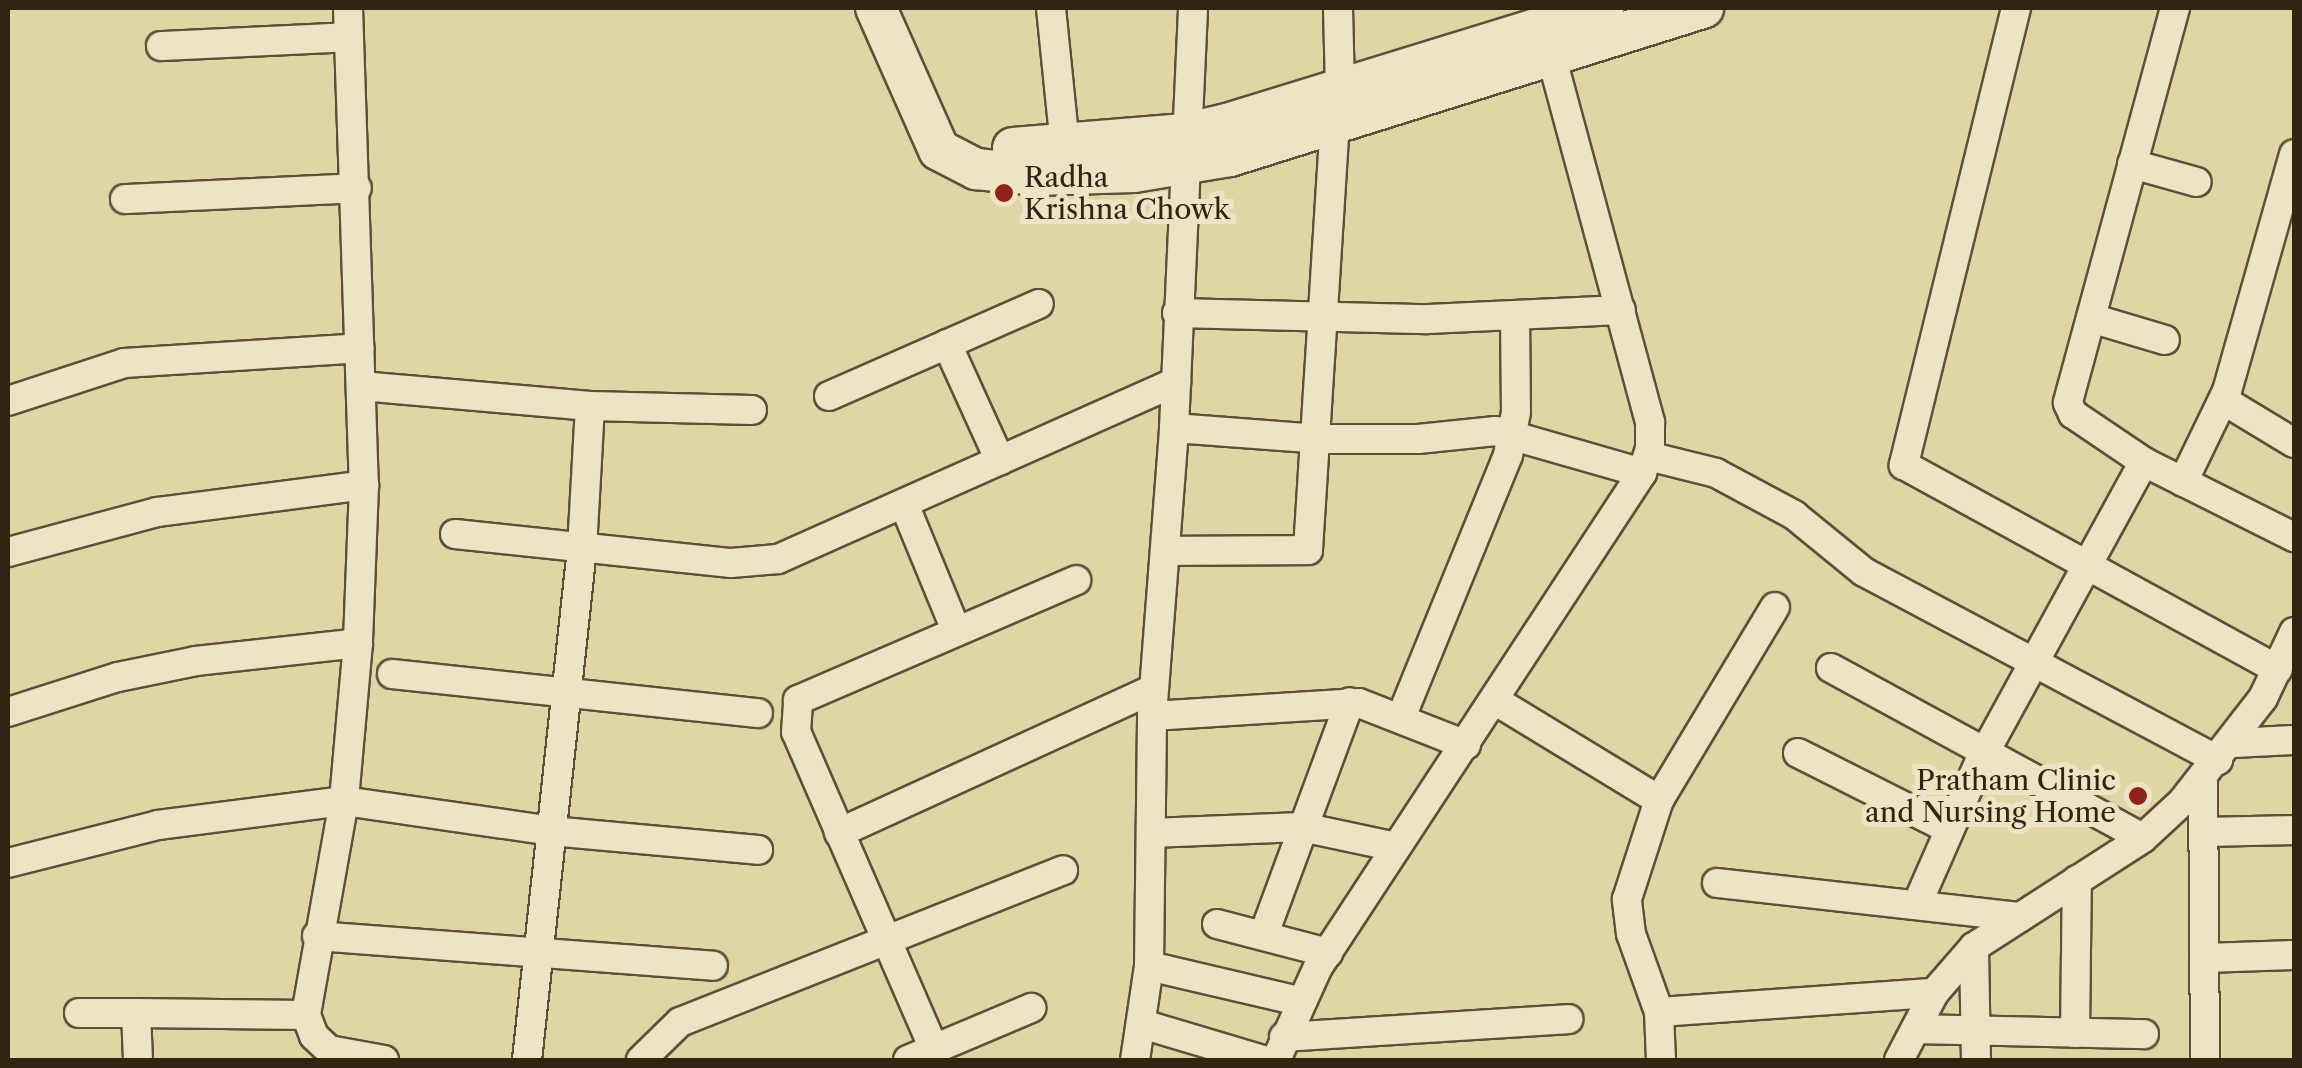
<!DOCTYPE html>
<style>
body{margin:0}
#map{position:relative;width:2302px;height:1068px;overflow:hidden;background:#e1d5a6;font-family:"Libre Caslon Text",serif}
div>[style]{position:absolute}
.roads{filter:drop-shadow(2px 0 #5e5038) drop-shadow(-2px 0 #5e5038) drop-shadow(0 2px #5e5038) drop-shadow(0 -2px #5e5038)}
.street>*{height:28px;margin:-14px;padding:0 14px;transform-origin:14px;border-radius:14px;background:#ece4c5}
.secondary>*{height:40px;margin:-20px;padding:0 20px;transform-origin:20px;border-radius:20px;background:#ece4c5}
.dots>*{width:28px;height:28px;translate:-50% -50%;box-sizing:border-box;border:5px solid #ece4c5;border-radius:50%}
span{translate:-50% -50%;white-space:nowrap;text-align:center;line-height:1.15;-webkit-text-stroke:10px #ece4c5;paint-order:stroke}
.poi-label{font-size:28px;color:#322413}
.left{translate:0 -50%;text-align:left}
.right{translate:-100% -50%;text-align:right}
.frame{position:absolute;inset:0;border:10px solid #322413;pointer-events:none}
</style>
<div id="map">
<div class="roads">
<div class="street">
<i style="left:348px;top:8px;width:477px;rotate:88.1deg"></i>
<i style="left:364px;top:485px;width:158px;rotate:92.2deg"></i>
<i style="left:358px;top:643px;width:159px;rotate:95.1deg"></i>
<i style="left:344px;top:801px;width:217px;rotate:100.1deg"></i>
<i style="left:306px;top:1015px;width:22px;rotate:69deg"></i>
<i style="left:314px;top:1036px;width:21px;rotate:43deg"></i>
<i style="left:329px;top:1050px;width:56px;rotate:10.3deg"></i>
<i style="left:1051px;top:8px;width:140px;rotate:84.2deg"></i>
<i style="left:1338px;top:8px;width:80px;rotate:88.6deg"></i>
<i style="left:2016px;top:8px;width:471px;rotate:103.8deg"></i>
<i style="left:1904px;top:465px;width:426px;rotate:28.7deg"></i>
<i style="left:2175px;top:8px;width:409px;rotate:105.2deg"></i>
<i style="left:2068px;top:403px;width:12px;rotate:66deg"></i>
<i style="left:2073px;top:414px;width:86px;rotate:34.1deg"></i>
<i style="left:2144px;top:462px;width:168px;rotate:26.6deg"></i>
<i style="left:161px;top:46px;width:188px;rotate:-2.7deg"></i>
<i style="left:2132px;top:164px;width:67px;rotate:15.5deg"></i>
<i style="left:125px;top:199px;width:232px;rotate:-2.7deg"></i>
<i style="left:1177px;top:313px;width:251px;rotate:1.4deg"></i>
<i style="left:1428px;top:319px;width:193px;rotate:-2.7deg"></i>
<i style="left:2091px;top:318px;width:77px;rotate:16.6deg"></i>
<i style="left:947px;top:344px;width:128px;rotate:65.6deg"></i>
<i style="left:361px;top:386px;width:230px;rotate:5deg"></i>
<i style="left:590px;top:406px;width:162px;rotate:1.4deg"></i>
<i style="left:829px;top:396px;width:229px;rotate:-23.7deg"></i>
<i style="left:2223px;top:400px;width:83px;rotate:31.2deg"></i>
<i style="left:8px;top:401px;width:122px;rotate:-18.1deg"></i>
<i style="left:124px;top:363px;width:236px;rotate:-3.6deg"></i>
<i style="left:1174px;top:428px;width:145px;rotate:4.3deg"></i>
<i style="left:1319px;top:439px;width:99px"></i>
<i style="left:1418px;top:439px;width:78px;rotate:-5.9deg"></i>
<i style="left:1496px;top:431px;width:152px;rotate:16deg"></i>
<i style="left:1648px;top:456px;width:70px;rotate:14deg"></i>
<i style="left:1716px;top:473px;width:89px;rotate:28.3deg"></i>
<i style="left:1794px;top:515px;width:90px;rotate:39.2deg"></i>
<i style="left:1864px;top:572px;width:401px;rotate:28deg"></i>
<i style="left:2183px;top:482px;width:101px;rotate:-64.2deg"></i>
<i style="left:2227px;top:391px;width:246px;rotate:-74.2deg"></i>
<i style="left:904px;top:504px;width:136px;rotate:67.6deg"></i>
<i style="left:455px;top:534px;width:278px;rotate:6deg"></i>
<i style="left:731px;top:563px;width:47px;rotate:-4.9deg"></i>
<i style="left:778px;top:559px;width:436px;rotate:-24deg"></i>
<i style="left:1165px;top:551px;width:143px;rotate:-0.4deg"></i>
<i style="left:1308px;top:550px;width:427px;rotate:-86.4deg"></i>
<i style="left:8px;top:552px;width:154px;rotate:-15deg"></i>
<i style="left:157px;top:512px;width:209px;rotate:-7.4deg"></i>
<i style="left:1831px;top:668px;width:355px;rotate:28.6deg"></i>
<i style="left:392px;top:674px;width:368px;rotate:6.1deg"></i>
<i style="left:1496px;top:701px;width:191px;rotate:31.3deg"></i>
<i style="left:8px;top:712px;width:115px;rotate:-17.7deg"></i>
<i style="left:118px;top:677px;width:80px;rotate:-11.6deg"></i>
<i style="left:196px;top:661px;width:163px;rotate:-6.3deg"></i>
<i style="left:1402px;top:715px;width:281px;rotate:-67.8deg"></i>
<i style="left:1508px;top:455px;width:44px;rotate:-79.5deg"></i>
<i style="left:1516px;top:412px;width:94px;rotate:-90.6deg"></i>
<i style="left:1152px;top:716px;width:207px;rotate:-3.6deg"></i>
<i style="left:1359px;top:703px;width:115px;rotate:21.4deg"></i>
<i style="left:2233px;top:743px;width:61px;rotate:-2.8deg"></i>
<i style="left:1798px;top:753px;width:169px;rotate:26.7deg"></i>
<i style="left:2203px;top:776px;width:284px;rotate:89.6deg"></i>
<i style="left:2205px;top:832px;width:89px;rotate:-1.3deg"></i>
<i style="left:839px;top:833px;width:345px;rotate:-24.6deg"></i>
<i style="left:1151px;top:833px;width:151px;rotate:-2.3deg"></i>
<i style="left:1302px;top:827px;width:96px;rotate:12deg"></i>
<i style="left:8px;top:863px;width:155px;rotate:-14.2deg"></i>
<i style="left:158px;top:825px;width:188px;rotate:-7.4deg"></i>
<i style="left:344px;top:801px;width:209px;rotate:8.2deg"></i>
<i style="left:551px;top:831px;width:208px;rotate:5.2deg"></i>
<i style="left:1717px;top:883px;width:305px;rotate:6.4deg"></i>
<i style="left:1918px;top:902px;width:154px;rotate:-66.3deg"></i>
<i style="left:1980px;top:761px;width:341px;rotate:-61.3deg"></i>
<i style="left:1217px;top:924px;width:115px;rotate:14.6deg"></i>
<i style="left:1264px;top:934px;width:247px;rotate:-69.7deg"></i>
<i style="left:317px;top:936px;width:397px;rotate:4.3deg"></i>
<i style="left:1974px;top:947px;width:113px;rotate:89deg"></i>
<i style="left:2205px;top:958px;width:89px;rotate:-1.9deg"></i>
<i style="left:1149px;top:966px;width:153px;rotate:13.2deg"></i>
<i style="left:1659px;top:1012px;width:276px;rotate:-4deg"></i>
<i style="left:79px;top:1013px;width:57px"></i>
<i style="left:1142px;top:1024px;width:126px;rotate:16.6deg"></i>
<i style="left:1916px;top:1029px;width:228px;rotate:1.3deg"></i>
<i style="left:2075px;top:1033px;width:153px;rotate:-89.3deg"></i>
<i style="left:1284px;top:1037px;width:285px;rotate:-3.6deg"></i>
<i style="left:934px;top:1049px;width:346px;rotate:-113.5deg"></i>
<i style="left:796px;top:732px;width:32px;rotate:-86deg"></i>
<i style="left:798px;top:700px;width:303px;rotate:-23.3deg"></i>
<i style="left:138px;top:1060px;width:47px;rotate:-92.4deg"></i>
<i style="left:136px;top:1013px;width:170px;rotate:0.7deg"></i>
<i style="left:527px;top:1060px;width:514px;rotate:-83.86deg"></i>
<i style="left:582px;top:549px;width:143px;rotate:-86.8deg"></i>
<i style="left:641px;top:1060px;width:54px;rotate:-44.3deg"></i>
<i style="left:680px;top:1022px;width:412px;rotate:-21.6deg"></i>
<i style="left:908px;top:1060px;width:134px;rotate:-22.9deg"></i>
<i style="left:1135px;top:1060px;width:95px;rotate:-81.5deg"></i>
<i style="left:1149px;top:966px;width:250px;rotate:-89.3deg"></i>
<i style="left:1152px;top:716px;width:289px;rotate:-85.6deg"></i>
<i style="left:1174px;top:428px;width:420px;rotate:-87.4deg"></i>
<i style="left:1276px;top:1060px;width:102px;rotate:-65.7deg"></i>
<i style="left:1318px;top:967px;width:591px;rotate:-56.74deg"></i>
<i style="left:1642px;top:473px;width:25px;rotate:-72deg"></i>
<i style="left:1650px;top:449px;width:27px;rotate:-90deg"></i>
<i style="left:1650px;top:422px;width:380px;rotate:-105.1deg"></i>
<i style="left:1661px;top:1060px;width:48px;rotate:-92.4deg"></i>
<i style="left:1659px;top:1012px;width:83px;rotate:-109.7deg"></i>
<i style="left:1631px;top:934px;width:35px;rotate:-97deg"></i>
<i style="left:1627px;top:899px;width:104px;rotate:-72.1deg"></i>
<i style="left:1659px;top:800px;width:225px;rotate:-59deg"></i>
<i style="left:1899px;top:1060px;width:76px;rotate:-62.4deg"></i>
<i style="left:1934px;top:993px;width:61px;rotate:-49deg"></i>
<i style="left:1974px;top:947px;width:201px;rotate:-32.8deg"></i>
<i style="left:2143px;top:838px;width:53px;rotate:-42.7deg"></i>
<i style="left:2182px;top:802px;width:132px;rotate:-52.1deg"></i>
<i style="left:2263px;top:698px;width:73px;rotate:-64.8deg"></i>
</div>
<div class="secondary">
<i style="left:876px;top:8px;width:155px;rotate:66.1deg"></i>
<i style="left:939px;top:150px;width:42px;rotate:27.2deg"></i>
<i style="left:976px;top:169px;width:60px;rotate:5.7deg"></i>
<i style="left:1036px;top:175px;width:98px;rotate:-1.8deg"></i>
<i style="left:1134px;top:172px;width:97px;rotate:-9.5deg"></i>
<i style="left:1230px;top:156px;width:496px;rotate:-17.4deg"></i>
<i style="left:1013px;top:148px;width:172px;rotate:-4.7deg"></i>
<i style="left:1184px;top:134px;width:44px;rotate:-13.1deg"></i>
<i style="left:1227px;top:124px;width:394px;rotate:-17.1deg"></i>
</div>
</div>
<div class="dots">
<i style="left:1004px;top:193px;background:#8f2418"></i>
<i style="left:2138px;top:796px;background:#8f2418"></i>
</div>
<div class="poi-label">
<span class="left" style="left:1024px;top:193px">Radha<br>Krishna Chowk</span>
<span class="right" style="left:2116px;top:796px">Pratham Clinic<br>and Nursing Home</span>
</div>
<div class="frame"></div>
</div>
